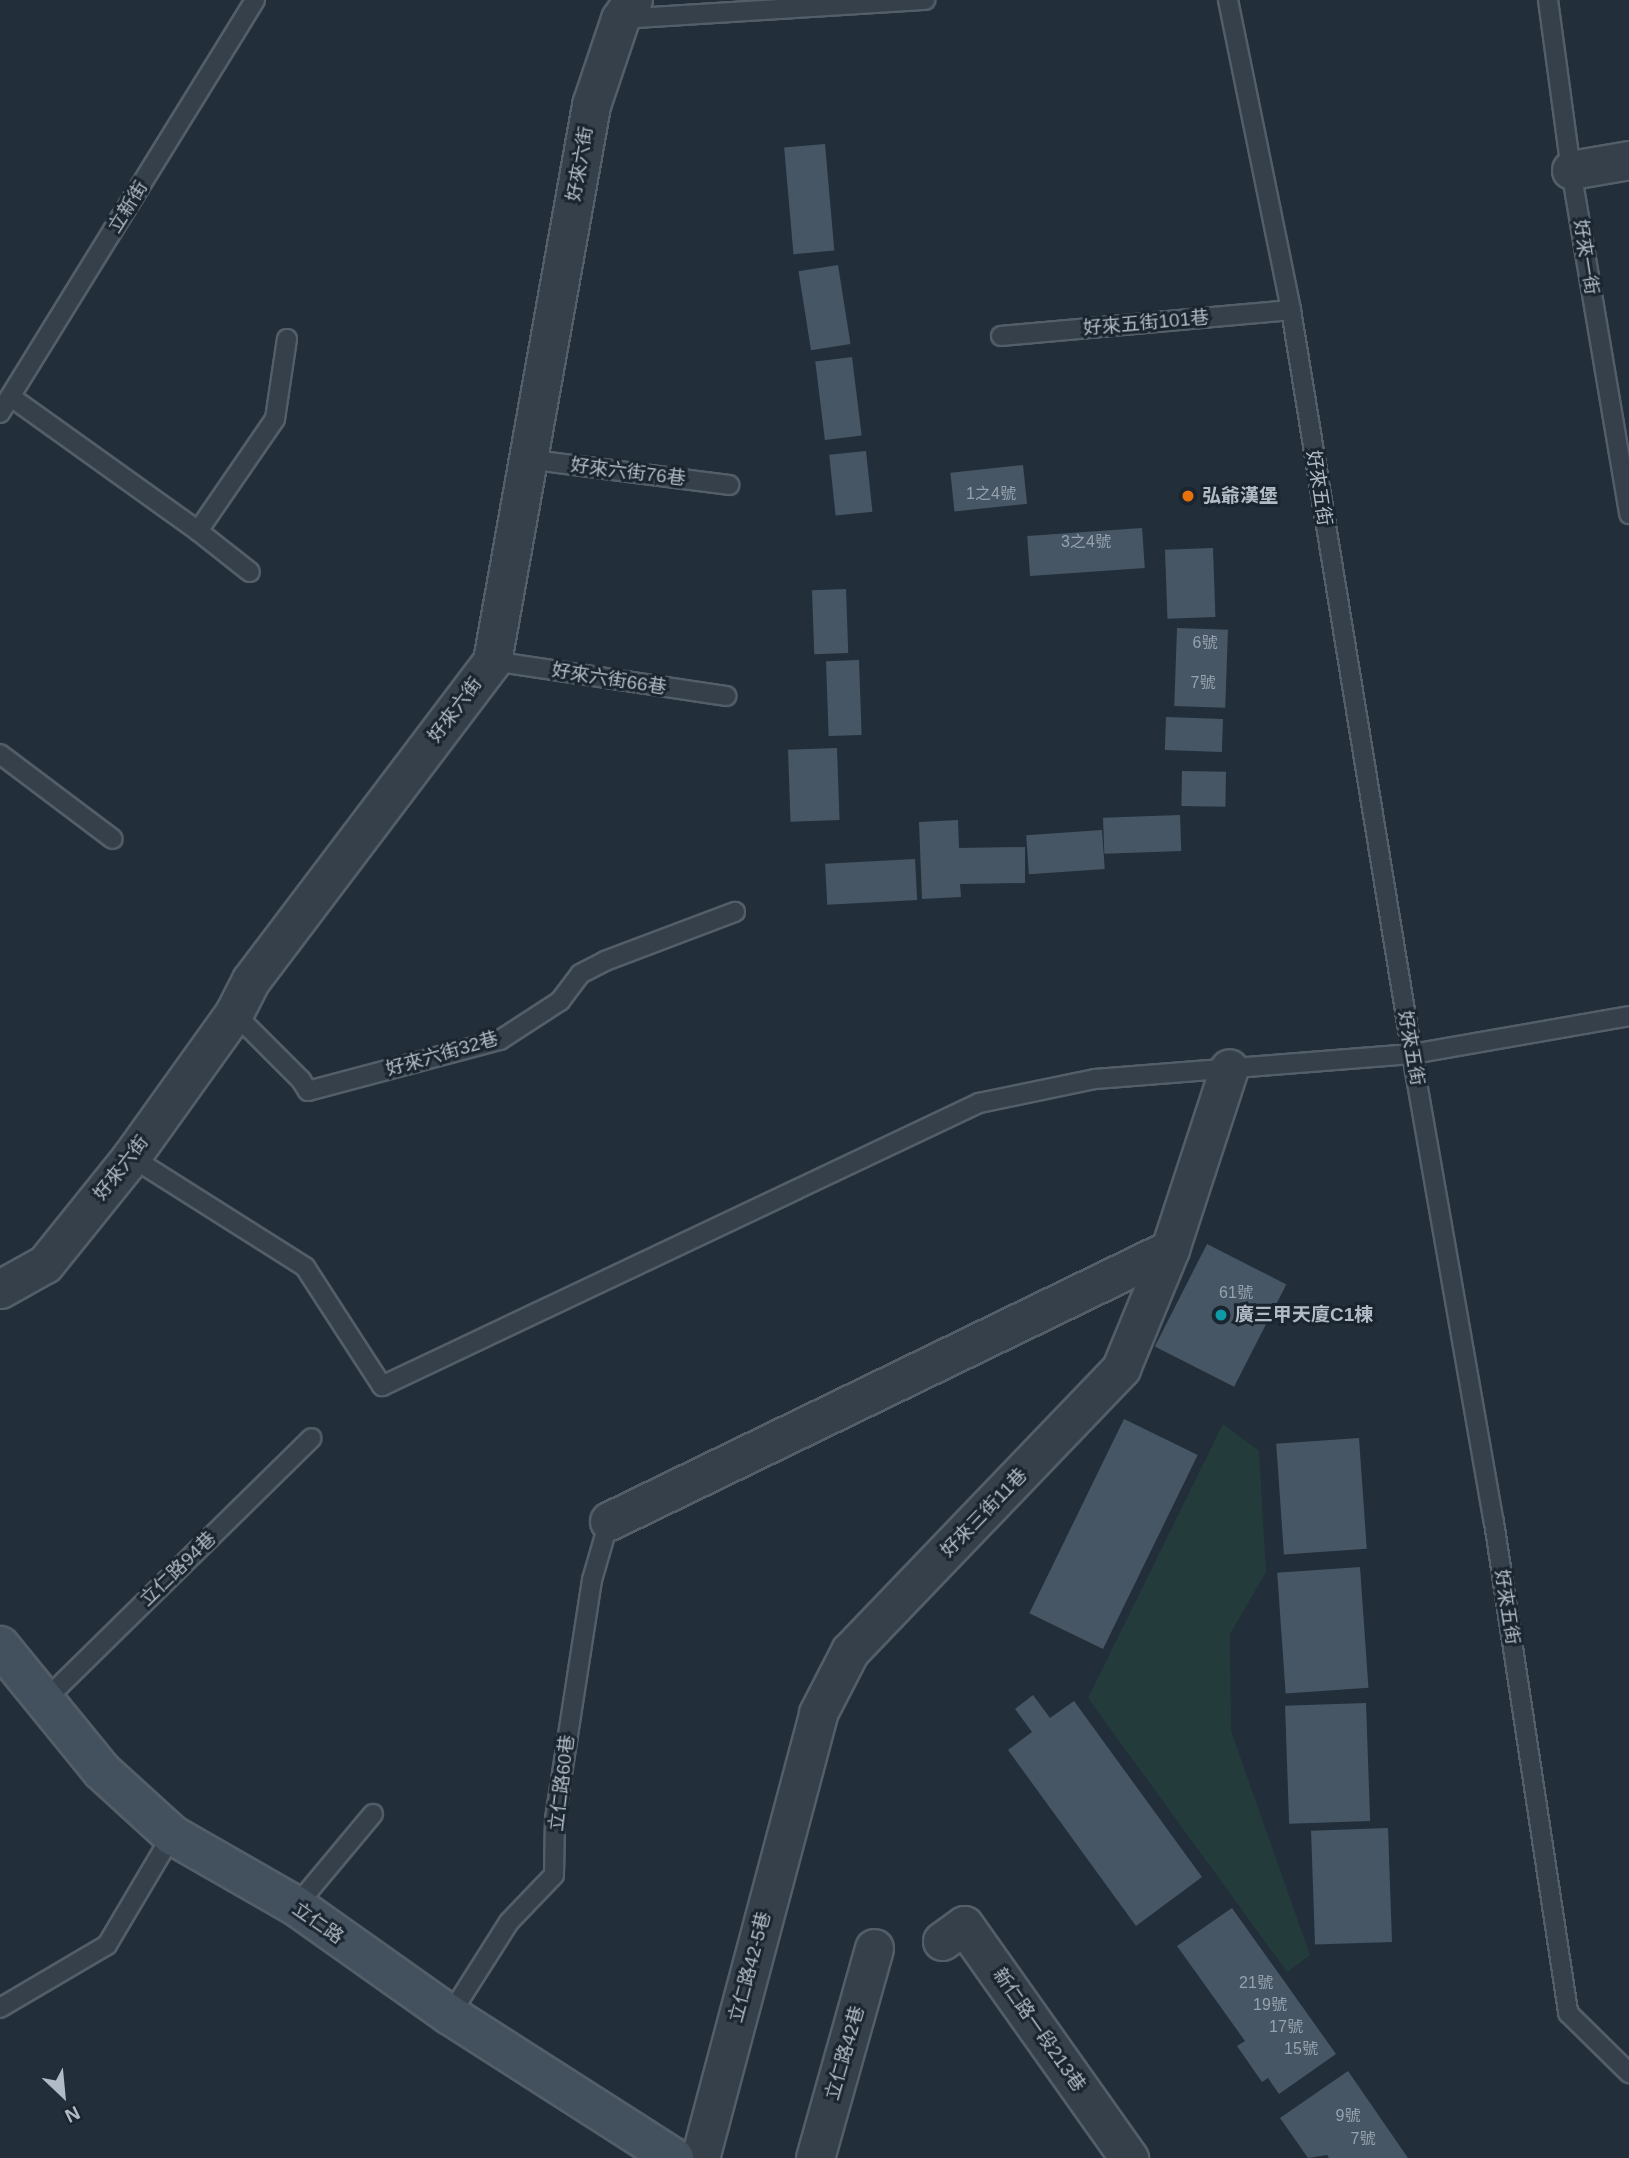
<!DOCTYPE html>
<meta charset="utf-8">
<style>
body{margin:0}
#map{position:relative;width:1629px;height:2158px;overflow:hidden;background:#222f3a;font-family:Helvetica,"Noto Sans TC",sans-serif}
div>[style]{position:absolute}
.green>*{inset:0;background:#243b3b}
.building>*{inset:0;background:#475664;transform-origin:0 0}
.roads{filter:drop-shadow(2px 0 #535e68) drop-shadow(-2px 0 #535e68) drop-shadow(0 2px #535e68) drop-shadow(0 -2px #535e68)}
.lane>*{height:18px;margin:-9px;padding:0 9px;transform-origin:9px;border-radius:9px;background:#35404b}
.street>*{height:37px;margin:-18.5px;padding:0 18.5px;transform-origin:18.5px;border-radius:18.5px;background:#35404b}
.secondary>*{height:38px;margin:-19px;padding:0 19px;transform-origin:19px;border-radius:19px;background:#43505e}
.dots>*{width:19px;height:19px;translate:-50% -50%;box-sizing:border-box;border:4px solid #1b252f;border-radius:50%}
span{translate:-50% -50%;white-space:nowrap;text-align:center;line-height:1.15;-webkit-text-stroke:6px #1b252f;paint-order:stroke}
.number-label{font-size:16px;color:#96a2ae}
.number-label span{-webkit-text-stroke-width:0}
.street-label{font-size:19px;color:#b0bbc7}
.poi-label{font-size:19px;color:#b0bbc7;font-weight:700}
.left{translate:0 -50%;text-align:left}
.north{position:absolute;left:28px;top:2060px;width:70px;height:70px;-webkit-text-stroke:5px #1b252f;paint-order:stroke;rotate:154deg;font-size:19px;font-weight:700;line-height:28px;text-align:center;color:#b0bbc7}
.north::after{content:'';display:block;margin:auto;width:24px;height:32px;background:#b0bbc7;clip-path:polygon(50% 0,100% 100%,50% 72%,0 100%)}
</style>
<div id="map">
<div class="green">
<i style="clip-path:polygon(1223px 1424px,1259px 1451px,1266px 1572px,1230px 1634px,1231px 1731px,1310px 1955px,1287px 1972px,1088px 1698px)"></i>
</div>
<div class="building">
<i style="left:825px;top:144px;width:107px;height:41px;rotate:85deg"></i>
<i style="left:838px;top:265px;width:80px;height:40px;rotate:81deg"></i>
<i style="left:852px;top:357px;width:79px;height:37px;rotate:83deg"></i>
<i style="left:866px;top:451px;width:61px;height:37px;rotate:84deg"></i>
<i style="left:1023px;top:465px;width:39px;height:73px;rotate:84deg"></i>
<i style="left:1142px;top:528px;width:40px;height:115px;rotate:86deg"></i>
<i style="left:1213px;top:548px;width:69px;height:48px;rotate:88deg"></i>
<i style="left:846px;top:589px;width:64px;height:34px;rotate:88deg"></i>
<i style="left:1177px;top:628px;width:51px;height:78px;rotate:2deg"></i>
<i style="left:859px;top:660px;width:75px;height:33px;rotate:88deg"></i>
<i style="left:1166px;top:717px;width:57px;height:33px;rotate:2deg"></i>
<i style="left:837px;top:748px;width:72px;height:49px;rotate:88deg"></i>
<i style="left:1182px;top:771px;width:44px;height:35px;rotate:1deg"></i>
<i style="left:1180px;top:815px;width:36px;height:77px;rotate:88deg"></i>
<i style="clip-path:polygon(958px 820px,959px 848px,1025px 847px,1025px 883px,960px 884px,961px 897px,922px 899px,919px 822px)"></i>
<i style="left:1102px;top:830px;width:39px;height:76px;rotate:86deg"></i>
<i style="left:915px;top:859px;width:41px;height:90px;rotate:87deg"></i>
<i style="left:1207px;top:1244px;width:89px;height:115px;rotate:27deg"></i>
<i style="left:1124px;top:1419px;width:82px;height:216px;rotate:26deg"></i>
<i style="left:1359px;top:1438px;width:111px;height:83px;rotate:86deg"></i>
<i style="left:1360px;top:1567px;width:121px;height:83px;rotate:86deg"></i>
<i style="clip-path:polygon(1033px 1695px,1050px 1718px,1074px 1701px,1202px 1877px,1136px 1926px,1008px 1750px,1032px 1732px,1015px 1709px)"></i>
<i style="left:1366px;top:1703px;width:118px;height:81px;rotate:88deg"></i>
<i style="left:1388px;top:1828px;width:114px;height:77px;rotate:88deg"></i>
<i style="clip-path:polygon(1232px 1908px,1336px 2054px,1279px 2094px,1268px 2078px,1262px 2082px,1237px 2046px,1245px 2041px,1177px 1946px)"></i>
<i style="clip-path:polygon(1348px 2071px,1408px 2158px,1329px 2158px,1327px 2155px,1308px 2158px,1280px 2118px)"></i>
</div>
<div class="roads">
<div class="lane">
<i style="left:1228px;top:0;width:316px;rotate:78.5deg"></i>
<i style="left:1291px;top:310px;width:754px;rotate:80.76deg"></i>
<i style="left:1412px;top:1054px;width:475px;rotate:80.1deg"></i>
<i style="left:1494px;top:1522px;width:497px;rotate:81.4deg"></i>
<i style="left:1568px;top:2013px;width:86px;rotate:44.5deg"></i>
<i style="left:1548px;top:0;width:172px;rotate:82.3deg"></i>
<i style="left:1571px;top:170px;width:349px;rotate:80.4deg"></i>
<i style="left:621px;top:19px;width:305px;rotate:-3.6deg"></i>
<i style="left:1001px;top:336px;width:291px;rotate:-5.1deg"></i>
<i style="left:11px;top:397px;width:230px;rotate:35.6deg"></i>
<i style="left:198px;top:531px;width:66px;rotate:38.3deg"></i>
<i style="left:0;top:413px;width:485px;rotate:-58.3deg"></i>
<i style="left:526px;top:459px;width:205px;rotate:7.3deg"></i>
<i style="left:198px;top:531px;width:136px;rotate:-55.5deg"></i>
<i style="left:275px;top:419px;width:81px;rotate:-81.5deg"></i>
<i style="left:492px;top:661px;width:237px;rotate:8.5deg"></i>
<i style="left:0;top:754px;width:141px;rotate:37deg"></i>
<i style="left:234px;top:1013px;width:95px;rotate:45deg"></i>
<i style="left:301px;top:1080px;width:13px;rotate:58deg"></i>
<i style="left:308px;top:1091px;width:199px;rotate:-14.9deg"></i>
<i style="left:500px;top:1040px;width:72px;rotate:-33deg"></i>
<i style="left:560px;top:1001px;width:34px;rotate:-53deg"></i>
<i style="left:580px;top:974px;width:28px;rotate:-27deg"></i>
<i style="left:605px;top:961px;width:139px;rotate:-20.7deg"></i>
<i style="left:131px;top:1157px;width:206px;rotate:32.3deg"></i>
<i style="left:305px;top:1267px;width:142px;rotate:57.1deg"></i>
<i style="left:382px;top:1386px;width:661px;rotate:-25.36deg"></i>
<i style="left:979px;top:1103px;width:118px;rotate:-11.7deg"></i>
<i style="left:1095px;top:1079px;width:318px;rotate:-4.5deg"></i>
<i style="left:1412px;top:1054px;width:220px;rotate:-9.9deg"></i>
<i style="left:44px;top:1701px;width:375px;rotate:-44.5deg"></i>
<i style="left:296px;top:1906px;width:120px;rotate:-50.1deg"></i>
<i style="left:0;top:2008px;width:124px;rotate:-30.5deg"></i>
<i style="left:107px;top:1945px;width:128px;rotate:-59.4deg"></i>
<i style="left:450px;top:2015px;width:110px;rotate:-57.6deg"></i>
<i style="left:509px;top:1922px;width:65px;rotate:-46.2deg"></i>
<i style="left:554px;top:1875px;width:56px;rotate:-89deg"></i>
<i style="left:555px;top:1819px;width:242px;rotate:-81.2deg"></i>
<i style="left:592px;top:1580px;width:61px;rotate:-73.9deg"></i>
</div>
<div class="street">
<i style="left:1571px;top:170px;width:59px;rotate:-9.8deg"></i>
<i style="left:0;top:1289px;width:51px;rotate:-29.1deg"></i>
<i style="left:45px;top:1264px;width:137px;rotate:-51.2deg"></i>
<i style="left:131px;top:1157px;width:177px;rotate:-54.4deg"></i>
<i style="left:234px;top:1013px;width:37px;rotate:-63deg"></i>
<i style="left:251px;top:980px;width:400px;rotate:-52.9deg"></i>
<i style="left:492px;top:661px;width:565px;rotate:-79.9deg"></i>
<i style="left:591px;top:105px;width:91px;rotate:-71.4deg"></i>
<i style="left:620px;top:19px;width:23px;rotate:-56deg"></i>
<i style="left:609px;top:1521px;width:623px;rotate:-25.87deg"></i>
<i style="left:942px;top:1941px;width:27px;rotate:-36deg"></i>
<i style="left:964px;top:1925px;width:286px;rotate:54.7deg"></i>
<i style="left:700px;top:2158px;width:460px;rotate:-75.1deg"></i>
<i style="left:818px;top:1713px;width:70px;rotate:-62.7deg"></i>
<i style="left:850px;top:1651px;width:392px;rotate:-46.2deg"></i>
<i style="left:1121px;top:1368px;width:129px;rotate:-67.6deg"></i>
<i style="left:1170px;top:1249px;width:190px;rotate:-71.9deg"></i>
<i style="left:815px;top:2158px;width:218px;rotate:-74.3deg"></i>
</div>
<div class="secondary">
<i style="left:0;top:1646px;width:161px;rotate:50.8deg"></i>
<i style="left:102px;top:1771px;width:95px;rotate:42.4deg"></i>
<i style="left:172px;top:1835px;width:143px;rotate:29.8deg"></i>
<i style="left:296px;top:1906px;width:189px;rotate:35.3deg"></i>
<i style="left:450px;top:2015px;width:266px;rotate:32.6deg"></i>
</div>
</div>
<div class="dots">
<i style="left:1188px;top:496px;background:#e8710a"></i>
<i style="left:1221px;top:1315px;background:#0f9aa8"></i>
</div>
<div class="number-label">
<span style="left:991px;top:494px">1之4號</span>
<span style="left:1086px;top:542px">3之4號</span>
<span style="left:1205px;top:643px">6號</span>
<span style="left:1203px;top:683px">7號</span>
<span style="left:1236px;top:1293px">61號</span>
<span style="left:1256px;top:1983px">21號</span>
<span style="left:1270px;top:2005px">19號</span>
<span style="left:1286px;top:2027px">17號</span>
<span style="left:1301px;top:2049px">15號</span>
<span style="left:1348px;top:2116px">9號</span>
<span style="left:1363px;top:2139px">7號</span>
</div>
<div class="street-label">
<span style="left:580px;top:164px;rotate:-80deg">好來六街</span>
<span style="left:128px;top:207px;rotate:-58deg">立新街</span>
<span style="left:1586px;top:257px;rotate:81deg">好來一街</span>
<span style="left:1146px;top:323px;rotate:-5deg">好來五街101巷</span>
<span style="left:628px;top:472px;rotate:7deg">好來六街76巷</span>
<span style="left:1319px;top:488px;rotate:81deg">好來五街</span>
<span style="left:609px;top:679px;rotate:9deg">好來六街66巷</span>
<span style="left:455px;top:710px;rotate:-53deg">好來六街</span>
<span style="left:1411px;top:1048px;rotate:80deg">好來五街</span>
<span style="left:442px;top:1054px;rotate:-16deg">好來六街32巷</span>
<span style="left:121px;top:1168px;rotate:-52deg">好來六街</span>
<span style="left:984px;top:1513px;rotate:-46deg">好來三街11巷</span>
<span style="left:178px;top:1569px;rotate:-44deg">立仁路94巷</span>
<span style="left:1507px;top:1607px;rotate:81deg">好來五街</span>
<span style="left:562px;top:1783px;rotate:-83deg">立仁路60巷</span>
<span style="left:318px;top:1923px;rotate:35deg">立仁路</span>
<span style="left:750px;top:1967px;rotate:-75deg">立仁路42-5巷</span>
<span style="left:1039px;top:2030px;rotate:55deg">新仁路一段213巷</span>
<span style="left:845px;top:2053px;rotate:-74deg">立仁路42巷</span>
</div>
<div class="poi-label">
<span class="left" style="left:1202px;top:496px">弘爺漢堡</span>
<span class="left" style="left:1235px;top:1315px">廣三甲天廈C1棟</span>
</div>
<div class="north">N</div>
</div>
